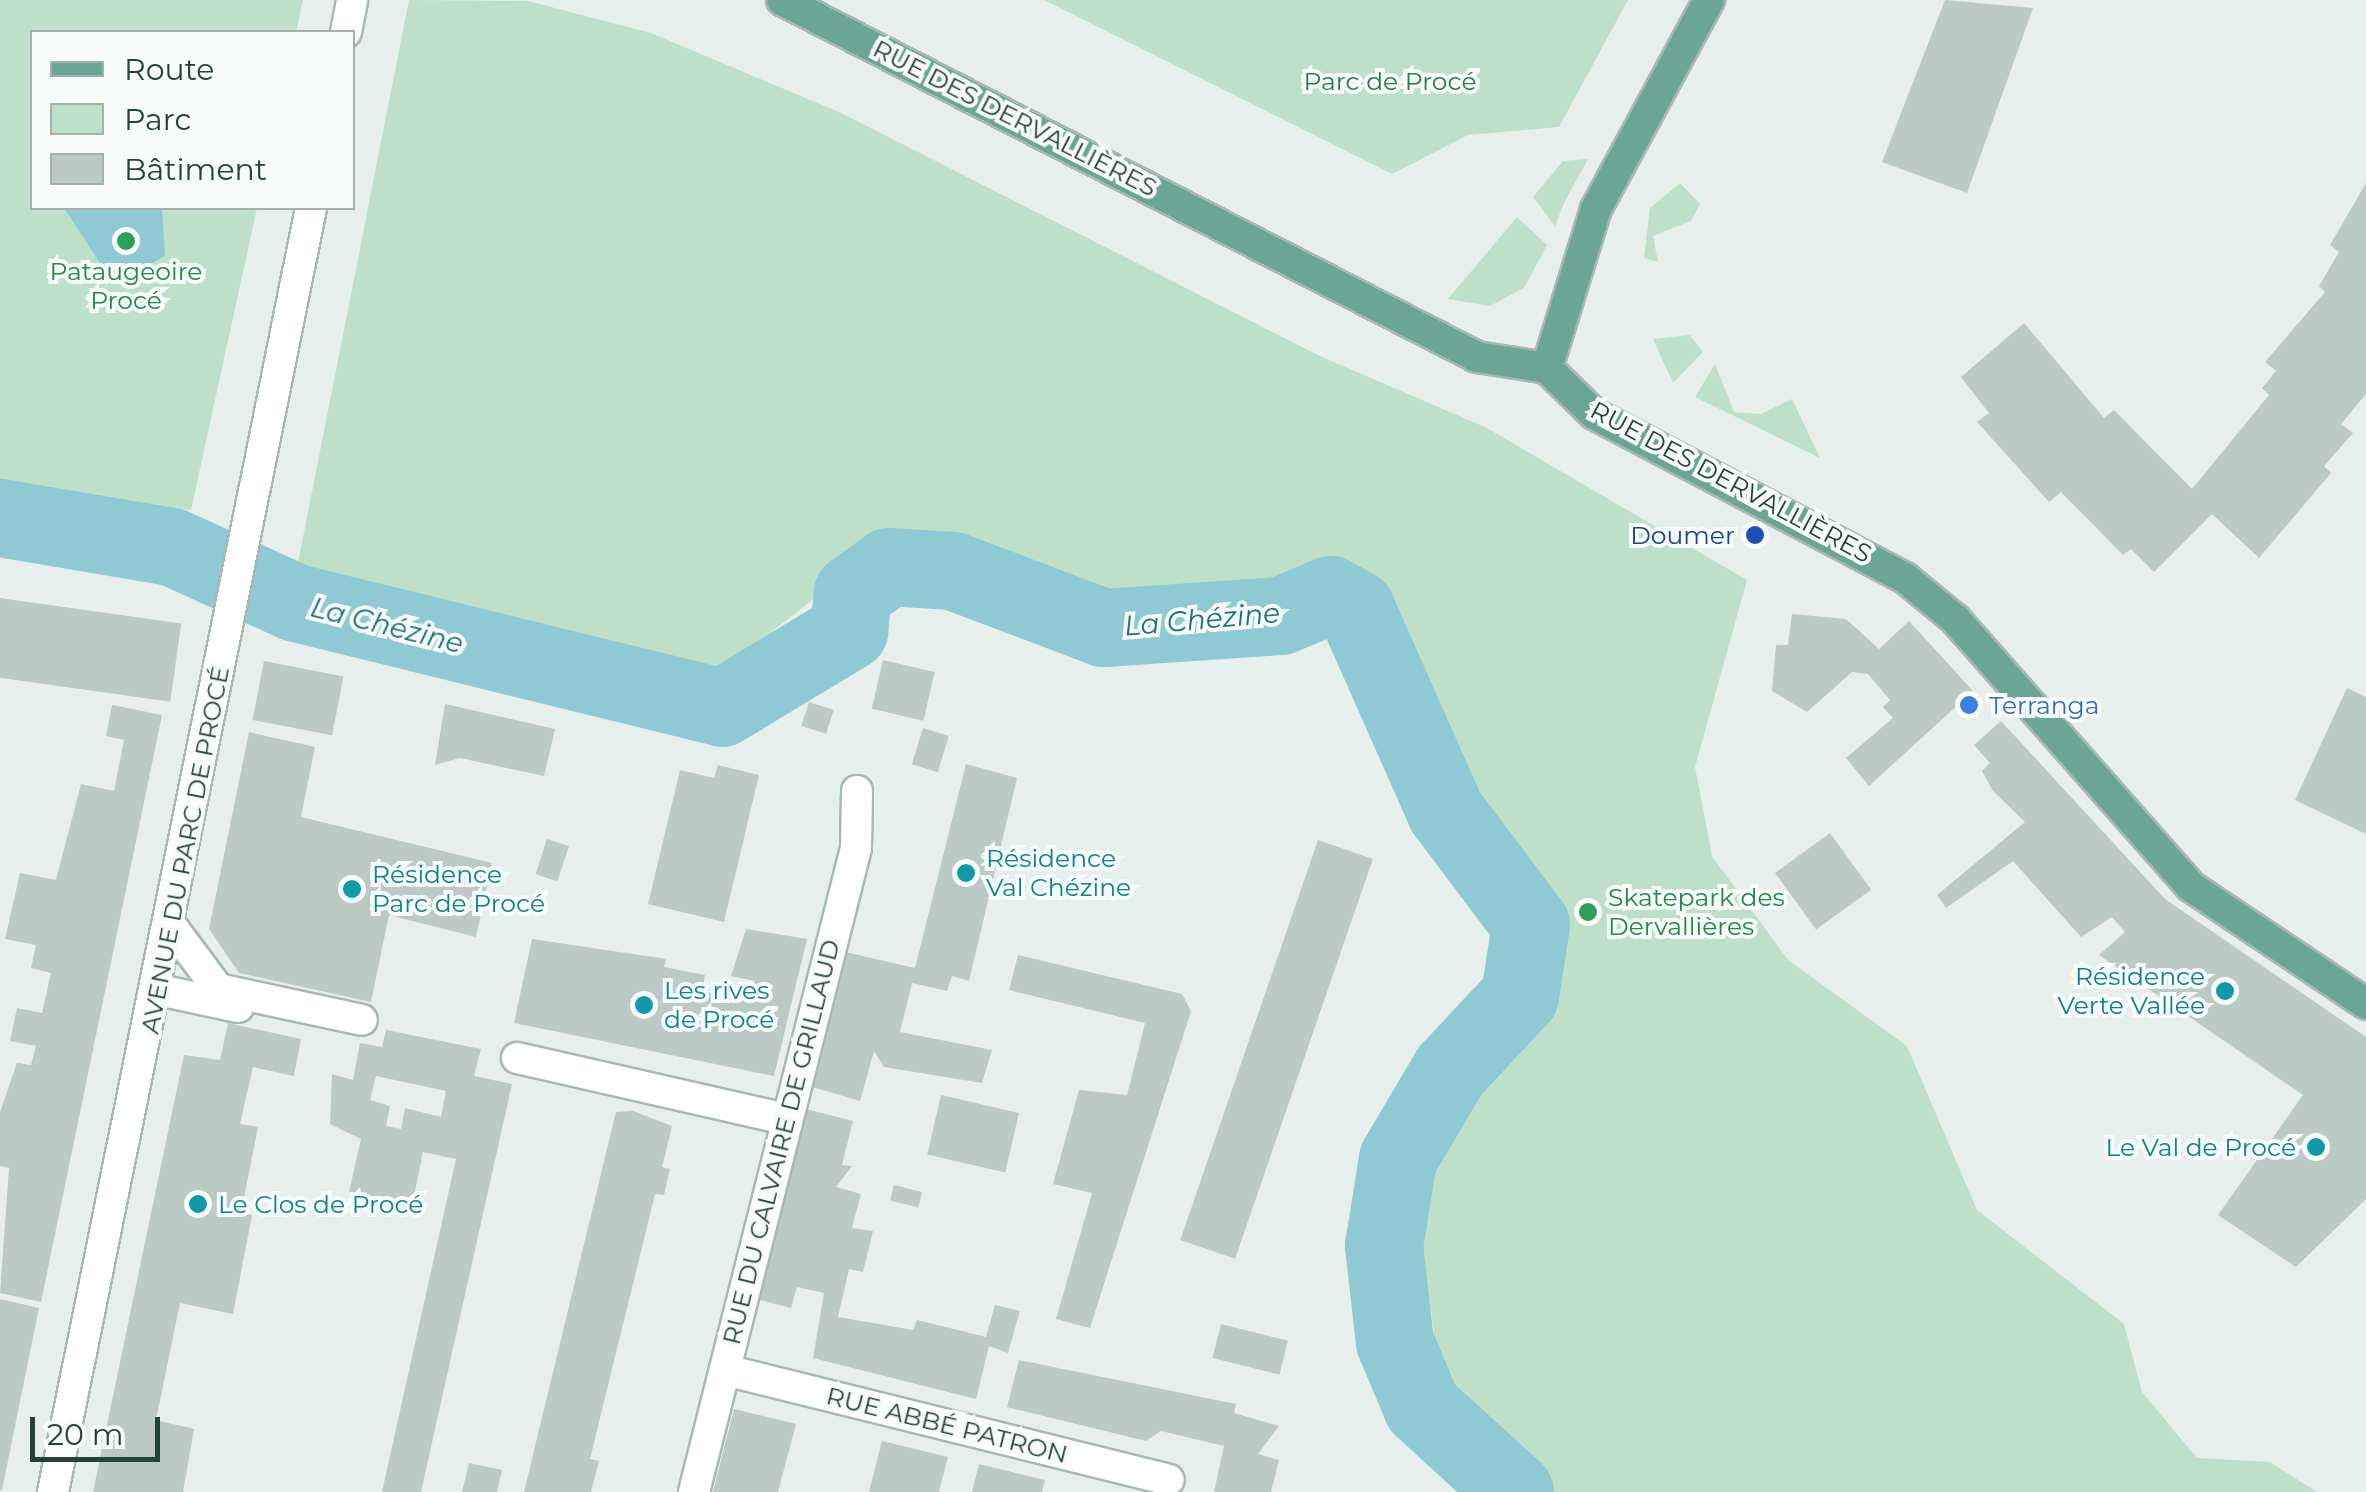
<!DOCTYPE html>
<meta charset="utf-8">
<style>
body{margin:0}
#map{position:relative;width:2366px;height:1492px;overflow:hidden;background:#e6efeb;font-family:Montserrat,sans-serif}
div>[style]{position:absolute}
.green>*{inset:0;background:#bfe0c8}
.water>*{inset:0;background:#8ec9d4}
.river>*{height:78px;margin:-39px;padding:0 39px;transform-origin:39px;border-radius:39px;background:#8ec9d4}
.building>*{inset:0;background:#bbcac4;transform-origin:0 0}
.roads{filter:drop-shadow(2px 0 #a8b8b2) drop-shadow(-2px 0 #a8b8b2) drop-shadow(0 2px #a8b8b2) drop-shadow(0 -2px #a8b8b2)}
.minor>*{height:30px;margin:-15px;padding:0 15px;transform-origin:15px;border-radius:15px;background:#fff}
.major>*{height:30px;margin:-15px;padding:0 15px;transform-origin:15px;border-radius:15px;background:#6aa596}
.dots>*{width:28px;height:28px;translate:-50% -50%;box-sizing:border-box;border:5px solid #f7fbf9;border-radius:50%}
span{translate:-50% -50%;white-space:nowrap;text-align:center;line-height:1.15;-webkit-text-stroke:8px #f7fbf9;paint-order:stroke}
.park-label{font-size:25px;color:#2d7a4b}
.street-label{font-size:25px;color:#24423a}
.leisure-label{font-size:25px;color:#27864d}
.left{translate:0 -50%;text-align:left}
.transit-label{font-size:25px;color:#164399}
.right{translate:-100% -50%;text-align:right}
.shop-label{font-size:25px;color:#366cbe}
.culture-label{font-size:25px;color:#0d838f}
.water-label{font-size:28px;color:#1c6f80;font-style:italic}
.legend{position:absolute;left:30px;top:30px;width:325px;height:180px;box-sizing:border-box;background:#f7fbf9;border:2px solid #a3b1ad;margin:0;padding:12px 18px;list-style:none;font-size:30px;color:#24423a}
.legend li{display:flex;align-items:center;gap:20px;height:50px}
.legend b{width:50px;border:2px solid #a3b1ad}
.scale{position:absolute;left:30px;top:1417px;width:130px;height:45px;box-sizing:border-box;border:5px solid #24423a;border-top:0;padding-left:12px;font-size:30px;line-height:35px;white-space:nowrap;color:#24423a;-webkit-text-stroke:8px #f7fbf9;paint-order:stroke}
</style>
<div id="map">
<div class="green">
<i style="clip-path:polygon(0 0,303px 0,296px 32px,32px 32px,32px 208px,257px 208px,191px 510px,28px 492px,0 497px)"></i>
<i style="clip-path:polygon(409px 0,528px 1px,651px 33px,839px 112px,1320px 356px,1487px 428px,1747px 580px,1695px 767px,1712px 856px,1788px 960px,1907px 1046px,1977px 1210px,2124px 1324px,2142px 1392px,2197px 1458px,2270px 1462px,2317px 1492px,1539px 1492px,1447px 1421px,1412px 1180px,1516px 1030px,1548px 962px,1531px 907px,1459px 804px,1380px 609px,1350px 572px,1277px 604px,1117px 611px,910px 543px,851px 570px,712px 678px,296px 573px)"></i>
<i style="clip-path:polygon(1044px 0,1628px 0,1559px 127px,1468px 135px,1392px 174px)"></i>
<i style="clip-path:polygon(1588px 159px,1564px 203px,1555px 226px,1533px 197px,1563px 161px)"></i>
<i style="clip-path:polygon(1680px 183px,1700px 204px,1691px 221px,1653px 236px,1658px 262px,1644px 258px,1650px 208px)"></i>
<i style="clip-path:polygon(1517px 217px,1547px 245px,1524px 288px,1490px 306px,1448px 299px)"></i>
<i style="clip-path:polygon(1690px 335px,1703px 352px,1673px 383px,1653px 339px)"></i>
<i style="clip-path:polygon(1715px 364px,1734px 412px,1761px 414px,1792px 399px,1820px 458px,1695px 397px)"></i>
</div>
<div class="water">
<i style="clip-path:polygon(64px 208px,162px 208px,165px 256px,136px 272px,100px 263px)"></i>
</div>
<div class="river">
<i style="left:0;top:518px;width:174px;rotate:9.6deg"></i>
<i style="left:172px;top:547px;width:136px;rotate:24.3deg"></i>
<i style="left:296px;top:603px;width:439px;rotate:13.8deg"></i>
<i style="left:722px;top:708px;width:149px;rotate:-31.2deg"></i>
<i style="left:849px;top:631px;width:38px;rotate:-84deg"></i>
<i style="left:853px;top:593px;width:44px;rotate:-35.8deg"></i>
<i style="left:889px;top:567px;width:64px;rotate:3.6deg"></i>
<i style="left:953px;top:571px;width:161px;rotate:20.7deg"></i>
<i style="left:1104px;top:628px;width:177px;rotate:-3.9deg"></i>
<i style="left:1281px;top:616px;width:54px;rotate:-22.8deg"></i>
<i style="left:1331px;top:595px;width:29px;rotate:29deg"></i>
<i style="left:1356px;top:609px;width:222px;rotate:66.1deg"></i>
<i style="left:1446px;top:812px;width:141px;rotate:53deg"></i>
<i style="left:1531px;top:925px;width:72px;rotate:98.8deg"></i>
<i style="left:1520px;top:996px;width:103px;rotate:133deg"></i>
<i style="left:1450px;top:1071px;width:102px;rotate:120.6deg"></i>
<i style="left:1398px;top:1159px;width:88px;rotate:99.1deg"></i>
<i style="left:1384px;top:1246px;width:97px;rotate:83.5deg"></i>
<i style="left:1395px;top:1342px;width:70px;rotate:67.4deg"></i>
<i style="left:1422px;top:1407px;width:126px;rotate:42.4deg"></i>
</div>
<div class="building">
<i style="clip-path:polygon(1945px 0,2033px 8px,1967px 193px,1882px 162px)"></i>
<i style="clip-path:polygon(2366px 183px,2366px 394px,2341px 424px,2353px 433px,2324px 466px,2331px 473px,2259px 558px,2212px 514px,2154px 572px,2131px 549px,2123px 555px,2061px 492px,2049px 502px,1977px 422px,1989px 413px,1961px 377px,2024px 323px,2104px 418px,2114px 410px,2192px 489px,2269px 395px,2262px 388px,2276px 371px,2265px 362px,2325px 292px,2319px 286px,2339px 252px,2330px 245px)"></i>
<i style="left:0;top:598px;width:183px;height:79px;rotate:8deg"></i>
<i style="clip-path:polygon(1792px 614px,1846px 619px,1879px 649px,1909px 621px,1973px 691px,1869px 786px,1846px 758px,1893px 718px,1883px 707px,1890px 700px,1868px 674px,1852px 672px,1807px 712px,1772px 691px,1776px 645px,1788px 645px)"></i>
<i style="left:883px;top:660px;width:53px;height:50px;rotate:13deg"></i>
<i style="left:264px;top:661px;width:81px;height:60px;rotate:11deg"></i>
<i style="clip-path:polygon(2347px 688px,2366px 697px,2366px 834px,2295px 800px)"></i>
<i style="left:809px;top:702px;width:26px;height:25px;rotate:18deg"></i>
<i style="clip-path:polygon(445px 704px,555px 729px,544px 776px,460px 758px,435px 765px)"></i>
<i style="clip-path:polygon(112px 705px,162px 715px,41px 1302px,0 1293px,9px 1168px,0 1166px,0 1112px,17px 1063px,31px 1065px,36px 1046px,10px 1041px,17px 1008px,42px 1013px,51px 973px,31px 968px,36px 945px,5px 939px,20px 873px,56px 880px,81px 784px,114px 791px,124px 740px,106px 736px)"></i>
<i style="clip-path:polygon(2001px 721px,2165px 899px,2366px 1037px,2366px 1199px,2296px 1267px,2218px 1215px,2303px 1095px,2099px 955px,2125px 932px,2112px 917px,2081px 937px,2013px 861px,1946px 908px,1937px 895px,2025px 822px,1993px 791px,1982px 771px,1990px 763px,1974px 745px)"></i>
<i style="left:923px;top:728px;width:27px;height:38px;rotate:17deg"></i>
<i style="clip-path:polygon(249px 732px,315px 747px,301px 817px,492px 863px,476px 937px,389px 915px,371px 1002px,239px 973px,209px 929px)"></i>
<i style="clip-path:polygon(966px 764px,1017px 778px,969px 981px,952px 976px,947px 991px,912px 983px,900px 1032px,992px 1050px,982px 1083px,884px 1067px,874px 1051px,860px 1101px,812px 1087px,845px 952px,915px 968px)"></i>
<i style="clip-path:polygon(718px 765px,759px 775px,724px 922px,648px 904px,680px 770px,714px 778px)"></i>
<i style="left:1830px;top:833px;width:70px;height:68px;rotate:54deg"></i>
<i style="left:547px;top:839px;width:23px;height:37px;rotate:18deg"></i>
<i style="left:1318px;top:840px;width:58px;height:423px;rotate:19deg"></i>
<i style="clip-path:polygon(746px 929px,807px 939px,774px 1076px,514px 1023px,532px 939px,666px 959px,664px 967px,705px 975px,702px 991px,750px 1000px,755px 981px,731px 976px)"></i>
<i style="clip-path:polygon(1018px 955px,1182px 994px,1191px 1011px,1090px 1328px,1056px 1319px,1092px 1193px,1053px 1184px,1079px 1090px,1127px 1095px,1145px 1023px,1009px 990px)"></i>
<i style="clip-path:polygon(228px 1023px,301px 1039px,294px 1076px,253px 1067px,240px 1124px,258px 1127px,241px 1213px,252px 1215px,233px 1314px,180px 1303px,156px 1420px,194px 1429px,183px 1492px,93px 1492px,184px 1055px,220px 1060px)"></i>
<i style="clip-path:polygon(evenodd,386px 1030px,481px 1049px,474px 1076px,512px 1084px,421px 1492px,382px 1492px,456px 1159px,423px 1152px,412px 1206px,349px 1192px,361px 1139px,330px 1124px,332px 1074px,353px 1080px,360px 1043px,382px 1047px,386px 1030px,376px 1076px,446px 1091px,441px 1117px,405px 1108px,401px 1129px,386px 1126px,390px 1106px,370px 1100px,376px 1076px)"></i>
<i style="left:941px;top:1095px;width:80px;height:61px;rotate:13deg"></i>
<i style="clip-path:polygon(806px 1109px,853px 1121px,842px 1165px,852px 1166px,836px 1187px,861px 1194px,852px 1228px,873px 1231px,863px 1272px,849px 1269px,838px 1317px,913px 1330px,917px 1320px,986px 1337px,995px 1305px,1020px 1311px,1008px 1353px,989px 1346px,976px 1399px,813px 1358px,824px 1293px,797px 1287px,791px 1308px,760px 1300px)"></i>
<i style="clip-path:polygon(633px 1111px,672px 1126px,662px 1167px,670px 1169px,664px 1195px,655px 1194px,590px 1459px,599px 1461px,591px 1492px,524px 1492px,616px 1112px)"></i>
<i style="left:894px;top:1185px;width:29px;height:16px;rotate:14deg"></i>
<i style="clip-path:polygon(0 1299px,39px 1308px,2px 1490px,0 1490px)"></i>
<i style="left:1221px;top:1324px;width:69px;height:35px;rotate:14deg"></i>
<i style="clip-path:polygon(1019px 1360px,1236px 1404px,1234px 1413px,1279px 1426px,1258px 1454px,1279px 1460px,1271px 1492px,1214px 1492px,1224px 1446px,1161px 1431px,1146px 1441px,1007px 1407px)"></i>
<i style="clip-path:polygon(734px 1409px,796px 1424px,778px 1492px,713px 1492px)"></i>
<i style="clip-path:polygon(882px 1441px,948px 1457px,939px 1492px,869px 1492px)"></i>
<i style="clip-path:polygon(469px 1463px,502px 1470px,497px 1492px,462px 1492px)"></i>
<i style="clip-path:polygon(979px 1464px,1045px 1480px,1042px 1492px,972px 1492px)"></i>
</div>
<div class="roads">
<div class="minor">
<i style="left:346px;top:32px;width:33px;rotate:-79deg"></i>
<i style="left:172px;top:927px;width:77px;rotate:53.4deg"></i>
<i style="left:218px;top:989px;width:147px;rotate:12.1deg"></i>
<i style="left:159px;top:990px;width:81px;rotate:12.1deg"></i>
<i style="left:517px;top:1058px;width:275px;rotate:12.8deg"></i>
<i style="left:725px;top:1370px;width:457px;rotate:13.9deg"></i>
<i style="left:53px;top:1492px;width:1310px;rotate:-78.64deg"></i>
<i style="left:694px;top:1492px;width:664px;rotate:-75.88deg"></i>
<i style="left:856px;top:848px;width:57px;rotate:-89deg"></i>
</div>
<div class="major">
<i style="left:782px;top:0;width:781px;rotate:27.19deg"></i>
<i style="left:1477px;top:357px;width:71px;rotate:8.9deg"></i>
<i style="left:1547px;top:368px;width:66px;rotate:44.4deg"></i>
<i style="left:1594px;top:414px;width:352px;rotate:27.8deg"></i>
<i style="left:1905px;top:578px;width:65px;rotate:39.4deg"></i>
<i style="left:1955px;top:619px;width:356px;rotate:48.6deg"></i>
<i style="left:2190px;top:886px;width:212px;rotate:33.8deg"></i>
<i style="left:1547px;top:368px;width:166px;rotate:-72.9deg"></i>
<i style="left:1596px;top:209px;width:238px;rotate:-61.6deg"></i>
</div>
</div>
<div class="dots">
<i style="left:126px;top:241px;background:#2e9e5b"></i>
<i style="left:1755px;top:535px;background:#1a4fb4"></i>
<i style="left:1969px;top:705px;background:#3f7fe0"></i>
<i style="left:966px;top:873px;background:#0f9aa8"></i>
<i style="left:352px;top:889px;background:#0f9aa8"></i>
<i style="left:1588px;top:912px;background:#2e9e5b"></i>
<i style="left:2225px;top:991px;background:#0f9aa8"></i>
<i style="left:644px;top:1005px;background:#0f9aa8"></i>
<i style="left:2316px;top:1147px;background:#0f9aa8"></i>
<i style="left:198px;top:1204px;background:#0f9aa8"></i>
</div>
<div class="park-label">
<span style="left:1390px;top:81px">Parc de Procé</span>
</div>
<div class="street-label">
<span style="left:1015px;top:118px;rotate:27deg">RUE DES DERVALLIÈRES</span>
<span style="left:1731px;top:482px;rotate:28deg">RUE DES DERVALLIÈRES</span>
<span style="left:185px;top:850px;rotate:-79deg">AVENUE DU PARC DE PROCÉ</span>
<span style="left:781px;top:1142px;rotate:-76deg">RUE DU CALVAIRE DE GRILLAUD</span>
<span style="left:947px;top:1425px;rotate:14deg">RUE ABBÉ PATRON</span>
</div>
<div class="leisure-label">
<span style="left:126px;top:286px">Pataugeoire<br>Procé</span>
<span class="left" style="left:1608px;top:912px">Skatepark des<br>Dervallières</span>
</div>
<div class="transit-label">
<span class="right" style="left:1735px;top:535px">Doumer</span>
</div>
<div class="shop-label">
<span class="left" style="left:1989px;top:705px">Terranga</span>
</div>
<div class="culture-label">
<span class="left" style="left:986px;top:873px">Résidence<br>Val Chézine</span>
<span class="left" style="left:372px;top:889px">Résidence<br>Parc de Procé</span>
<span class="right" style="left:2205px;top:991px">Résidence<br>Verte Vallée</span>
<span class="left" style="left:664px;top:1005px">Les rives<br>de Procé</span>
<span class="right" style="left:2296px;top:1147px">Le Val de Procé</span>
<span class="left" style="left:218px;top:1204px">Le Clos de Procé</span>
</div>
<div class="water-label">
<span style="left:1202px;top:619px;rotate:-5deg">La Chézine</span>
<span style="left:387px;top:625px;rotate:14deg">La Chézine</span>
</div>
<ul class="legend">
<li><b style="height:12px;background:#6aa596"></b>Route</li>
<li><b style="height:28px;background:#bfe0c8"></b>Parc</li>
<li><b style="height:28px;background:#bbcac4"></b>Bâtiment</li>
</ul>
<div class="scale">20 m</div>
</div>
